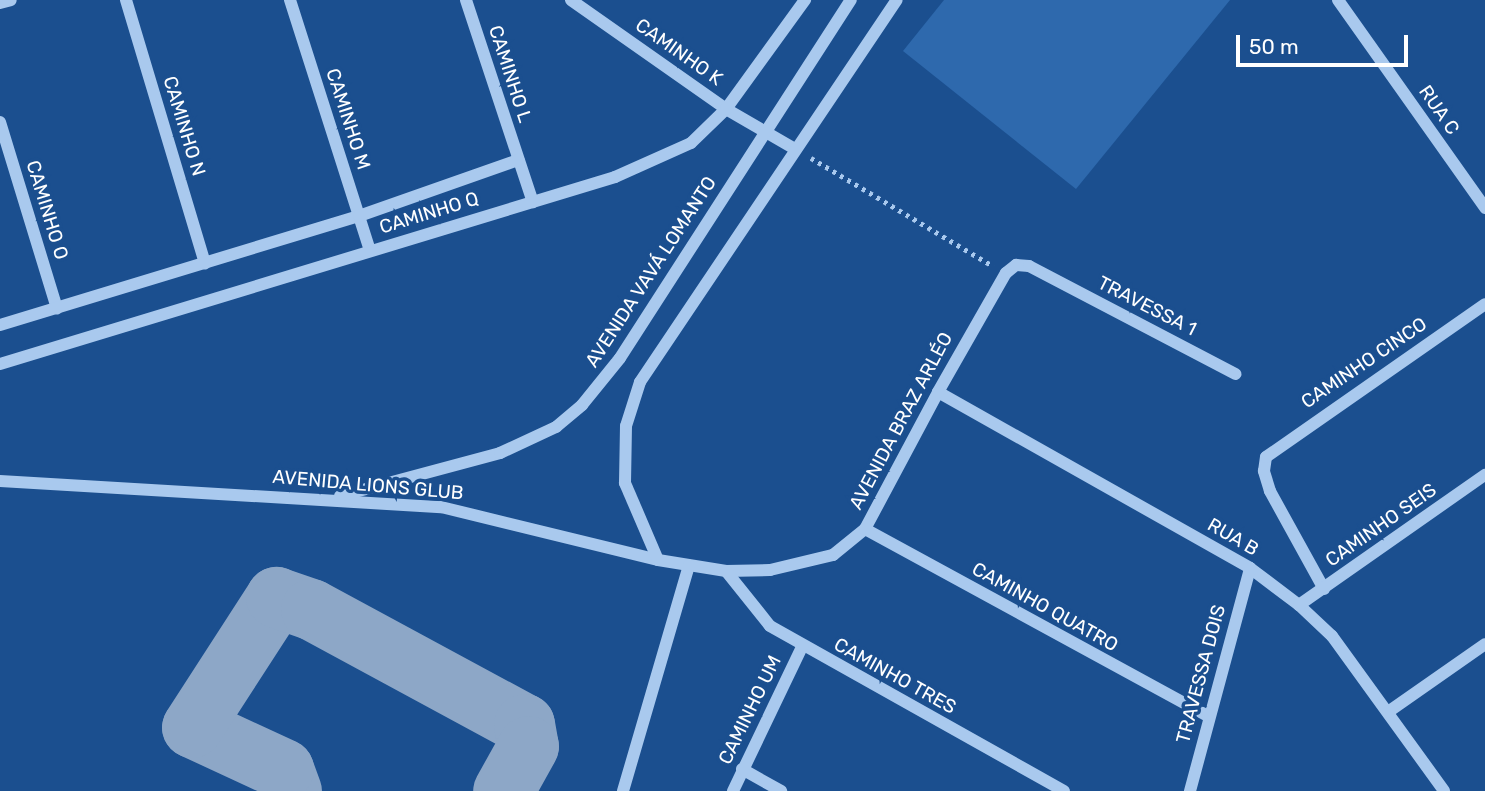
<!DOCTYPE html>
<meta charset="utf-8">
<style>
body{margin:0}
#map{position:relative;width:1485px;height:791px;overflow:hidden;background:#1b4f8f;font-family:Rubik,sans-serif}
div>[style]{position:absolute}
.green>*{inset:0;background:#2e69ad}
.taxiway>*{height:61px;margin:-30.5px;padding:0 30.5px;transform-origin:30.5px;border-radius:30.5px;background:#8da7c7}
.path>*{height:4.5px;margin-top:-2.25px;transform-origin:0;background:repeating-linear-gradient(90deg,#a9c9ee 0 3.5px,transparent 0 8.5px)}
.minor>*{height:12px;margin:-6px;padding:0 6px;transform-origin:6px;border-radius:6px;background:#a9c9ee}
span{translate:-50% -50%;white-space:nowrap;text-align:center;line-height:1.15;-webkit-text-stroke:7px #1b4f8f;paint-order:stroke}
.street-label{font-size:19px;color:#fff}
.scale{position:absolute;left:1236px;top:35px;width:172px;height:32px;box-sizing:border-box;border:4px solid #fff;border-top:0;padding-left:9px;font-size:21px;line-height:24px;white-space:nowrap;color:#fff;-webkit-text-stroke:5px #1b4f8f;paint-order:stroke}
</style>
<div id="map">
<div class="green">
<i style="clip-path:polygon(944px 0,1230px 0,1076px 189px,903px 51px)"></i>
</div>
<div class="taxiway">
<i style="left:291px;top:791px;width:23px;rotate:-110deg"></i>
<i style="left:283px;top:769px;width:100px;rotate:-155.2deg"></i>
<i style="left:192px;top:727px;width:155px;rotate:-57.1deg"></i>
<i style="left:276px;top:597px;width:37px;rotate:19deg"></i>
<i style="left:311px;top:609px;width:242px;rotate:28.4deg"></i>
<i style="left:524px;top:724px;width:22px;rotate:80deg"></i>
<i style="left:528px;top:746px;width:51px;rotate:119.1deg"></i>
</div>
<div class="path">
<i style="left:811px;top:158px;width:212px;rotate:30.7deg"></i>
</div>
<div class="minor">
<i style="left:126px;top:0;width:275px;rotate:73.3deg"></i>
<i style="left:290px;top:0;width:263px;rotate:72.3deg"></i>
<i style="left:466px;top:0;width:213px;rotate:71.7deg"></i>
<i style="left:571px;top:0;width:189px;rotate:35.1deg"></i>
<i style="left:726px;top:109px;width:80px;rotate:30.1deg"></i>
<i style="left:1338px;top:0;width:255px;rotate:54.7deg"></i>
<i style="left:0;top:3px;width:11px;rotate:-15deg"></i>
<i style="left:0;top:122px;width:195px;rotate:73deg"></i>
<i style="left:0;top:325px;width:375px;rotate:-16.9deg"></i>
<i style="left:359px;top:216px;width:169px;rotate:-19.4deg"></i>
<i style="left:0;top:364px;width:643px;rotate:-16.91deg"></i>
<i style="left:615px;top:177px;width:83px;rotate:-24.1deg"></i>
<i style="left:691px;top:143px;width:49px;rotate:-44.2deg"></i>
<i style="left:726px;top:109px;width:135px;rotate:-54.1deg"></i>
<i style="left:938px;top:392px;width:358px;rotate:29.4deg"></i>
<i style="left:1250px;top:568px;width:61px;rotate:37.1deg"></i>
<i style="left:1299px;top:605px;width:45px;rotate:43.2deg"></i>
<i style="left:1332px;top:636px;width:191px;rotate:54.1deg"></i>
<i style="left:0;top:481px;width:442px;rotate:3.4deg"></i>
<i style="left:441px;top:507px;width:223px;rotate:13.7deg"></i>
<i style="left:658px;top:560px;width:69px;rotate:9.2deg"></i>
<i style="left:726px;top:571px;width:44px;rotate:-1.3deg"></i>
<i style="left:770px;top:570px;width:65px;rotate:-13.4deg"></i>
<i style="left:833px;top:555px;width:41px;rotate:-39.1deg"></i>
<i style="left:865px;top:529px;width:155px;rotate:-61.9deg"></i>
<i style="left:938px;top:392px;width:137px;rotate:-60.3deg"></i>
<i style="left:1006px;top:273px;width:13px;rotate:-39deg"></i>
<i style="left:1016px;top:265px;width:13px;rotate:4deg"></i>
<i style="left:1029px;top:266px;width:233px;rotate:27.6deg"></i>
<i style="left:340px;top:496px;width:166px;rotate:-15deg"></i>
<i style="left:500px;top:453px;width:62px;rotate:-24.9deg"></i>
<i style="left:556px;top:427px;width:34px;rotate:-40deg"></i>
<i style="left:582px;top:405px;width:60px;rotate:-51deg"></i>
<i style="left:620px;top:358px;width:426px;rotate:-57.2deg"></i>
<i style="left:865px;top:529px;width:391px;rotate:28.6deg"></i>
<i style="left:658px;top:560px;width:84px;rotate:-113.2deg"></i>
<i style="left:625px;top:483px;width:57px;rotate:-89deg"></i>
<i style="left:626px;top:426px;width:46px;rotate:-72.3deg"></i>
<i style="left:640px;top:382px;width:460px;rotate:-56.1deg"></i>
<i style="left:726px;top:571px;width:70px;rotate:51.3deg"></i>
<i style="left:770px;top:626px;width:337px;rotate:29.3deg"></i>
<i style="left:1324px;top:589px;width:112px;rotate:-118.9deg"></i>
<i style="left:1270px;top:491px;width:21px;rotate:-107deg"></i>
<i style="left:1264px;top:471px;width:14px;rotate:-82deg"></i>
<i style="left:1266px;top:457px;width:267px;rotate:-34.9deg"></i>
<i style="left:1299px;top:605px;width:227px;rotate:-35deg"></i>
<i style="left:1388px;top:712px;width:118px;rotate:-35deg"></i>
<i style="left:742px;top:769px;width:45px;rotate:29.4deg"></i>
<i style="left:623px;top:791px;width:235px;rotate:-73.7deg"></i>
<i style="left:733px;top:791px;width:160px;rotate:-64.4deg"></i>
<i style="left:1190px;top:791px;width:231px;rotate:-74.9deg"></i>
</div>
<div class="street-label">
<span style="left:679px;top:52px;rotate:35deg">CAMINHO K</span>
<span style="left:510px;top:74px;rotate:72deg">CAMINHO L</span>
<span style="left:1439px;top:110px;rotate:55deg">RUA C</span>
<span style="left:348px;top:119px;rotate:72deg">CAMINHO M</span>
<span style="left:184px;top:126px;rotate:73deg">CAMINHO N</span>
<span style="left:47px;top:210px;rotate:73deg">CAMINHO O</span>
<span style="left:429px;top:213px;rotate:-17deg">CAMINHO Q</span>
<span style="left:651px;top:272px;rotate:-57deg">AVENIDA VAVÁ LOMANTO</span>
<span style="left:1147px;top:306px;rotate:27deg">TRAVESSA 1</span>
<span style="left:1364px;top:363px;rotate:-34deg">CAMINHO CINCO</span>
<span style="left:901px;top:421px;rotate:-62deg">AVENIDA BRAZ ARLÉO</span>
<span style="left:368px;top:485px;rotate:5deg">AVENIDA LIONS GLUB</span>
<span style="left:1381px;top:525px;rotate:-35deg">CAMINHO SEIS</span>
<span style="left:1233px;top:537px;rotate:30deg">RUA B</span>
<span style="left:1045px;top:607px;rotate:29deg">CAMINHO QUATRO</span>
<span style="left:1201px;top:674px;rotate:-75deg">TRAVESSA DOIS</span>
<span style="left:895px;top:676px;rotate:29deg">CAMINHO TRES</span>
<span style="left:750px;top:710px;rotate:-64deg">CAMINHO UM</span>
</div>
<div class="scale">50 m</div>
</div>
